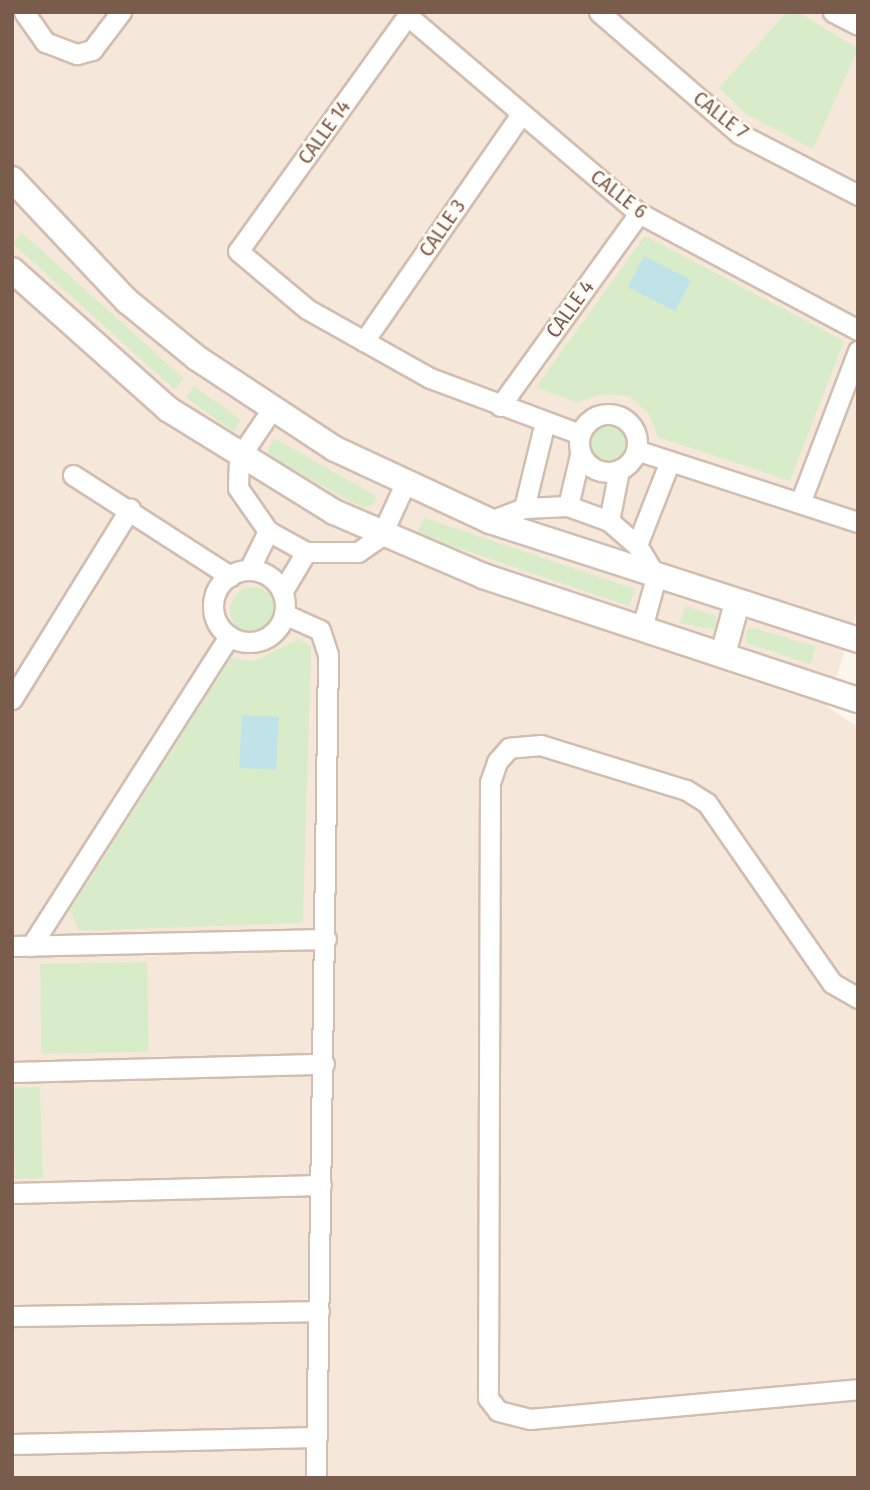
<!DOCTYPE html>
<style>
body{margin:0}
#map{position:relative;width:870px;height:1490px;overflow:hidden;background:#fdf6ec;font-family:"Fira Sans Condensed",sans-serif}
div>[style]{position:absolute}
.residential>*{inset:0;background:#f5e8da}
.green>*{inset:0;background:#d8ecc9;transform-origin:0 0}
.round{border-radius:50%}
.water>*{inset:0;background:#bfe3e8;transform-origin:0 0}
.roads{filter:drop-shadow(2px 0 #d1beb0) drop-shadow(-2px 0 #d1beb0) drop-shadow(0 2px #d1beb0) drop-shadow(0 -2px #d1beb0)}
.minor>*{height:19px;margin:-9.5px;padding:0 9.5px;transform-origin:9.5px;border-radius:9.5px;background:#fff}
.minor>.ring{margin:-9.5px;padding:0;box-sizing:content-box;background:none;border:19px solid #fff;border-radius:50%}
.tertiary>*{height:24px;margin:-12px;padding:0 12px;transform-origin:12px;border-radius:12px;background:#fff}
span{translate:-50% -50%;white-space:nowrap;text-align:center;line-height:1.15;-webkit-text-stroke:5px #fffaf3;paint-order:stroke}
.street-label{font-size:21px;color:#7a5c4d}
.frame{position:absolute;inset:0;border:14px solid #7a5c4d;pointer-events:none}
</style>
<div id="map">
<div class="residential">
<i style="clip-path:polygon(12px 12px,858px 12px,858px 608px,827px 707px,858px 727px,858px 1478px,12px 1478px)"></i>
</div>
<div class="green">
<i style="clip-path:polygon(787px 12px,798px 12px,858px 49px,813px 149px,746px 114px,719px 88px)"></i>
<i style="left:22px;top:233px;width:218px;height:14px;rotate:42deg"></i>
<i style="clip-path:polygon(645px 236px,844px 341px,790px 481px,658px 437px,649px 414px,629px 396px,601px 394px,577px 403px,536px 387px)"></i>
<i style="left:194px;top:386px;width:58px;height:14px;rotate:36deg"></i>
<i class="round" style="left:585px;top:419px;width:46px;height:46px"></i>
<i style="clip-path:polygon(274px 438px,376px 496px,374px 504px,363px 508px,266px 455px)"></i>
<i style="clip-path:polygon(424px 518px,635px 589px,629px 606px,440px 542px,418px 532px)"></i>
<i class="round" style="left:230px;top:587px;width:46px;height:46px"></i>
<i style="clip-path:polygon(685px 606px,716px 616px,716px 630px,680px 623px)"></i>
<i style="clip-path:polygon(754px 628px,816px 647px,810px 664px,747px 643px,746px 630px)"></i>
<i style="clip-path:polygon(299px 639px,311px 647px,303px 923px,79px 931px,70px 910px,231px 658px,254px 661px)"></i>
<i style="left:147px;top:962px;width:90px;height:107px;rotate:89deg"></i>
<i style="left:40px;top:1087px;width:91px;height:28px;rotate:88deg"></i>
</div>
<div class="water">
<i style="left:644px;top:256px;width:53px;height:35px;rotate:27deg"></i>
<i style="left:242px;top:715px;width:37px;height:53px;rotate:3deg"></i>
</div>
<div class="roads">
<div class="minor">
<i style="left:24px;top:12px;width:37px;rotate:55deg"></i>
<i style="left:45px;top:42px;width:34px;rotate:21deg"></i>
<i style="left:77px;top:54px;width:16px;rotate:-15deg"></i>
<i style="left:92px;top:50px;width:48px;rotate:-52.7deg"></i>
<i style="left:410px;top:12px;width:294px;rotate:125.7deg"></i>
<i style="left:238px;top:251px;width:90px;rotate:40deg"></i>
<i style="left:307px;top:309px;width:141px;rotate:29.3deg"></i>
<i style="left:430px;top:378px;width:160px;rotate:20.5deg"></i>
<i style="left:599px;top:12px;width:186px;rotate:40.9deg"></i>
<i style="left:740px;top:134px;width:133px;rotate:27.3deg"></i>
<i style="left:833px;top:12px;width:28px;rotate:27deg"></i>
<i style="left:408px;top:16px;width:304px;rotate:40.5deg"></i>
<i style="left:639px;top:213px;width:248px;rotate:28.1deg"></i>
<i style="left:364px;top:341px;width:276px;rotate:-55.3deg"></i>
<i style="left:500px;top:406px;width:238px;rotate:-54.2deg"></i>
<i style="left:272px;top:409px;width:59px;rotate:124deg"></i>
<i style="left:239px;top:458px;width:30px;rotate:92deg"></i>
<i style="left:238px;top:488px;width:52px;rotate:55.1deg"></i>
<i style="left:268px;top:531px;width:43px;rotate:28.9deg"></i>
<i style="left:306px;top:552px;width:52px"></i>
<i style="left:358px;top:552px;width:28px;rotate:-35deg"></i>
<i style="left:381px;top:536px;width:55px;rotate:-65.3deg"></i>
<i class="ring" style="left:579px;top:414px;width:39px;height:39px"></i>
<i style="left:636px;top:450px;width:233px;rotate:18deg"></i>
<i style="left:73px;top:475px;width:187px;rotate:32.8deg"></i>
<i style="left:800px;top:503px;width:163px;rotate:-69.1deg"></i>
<i style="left:568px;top:506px;width:52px;rotate:-76.8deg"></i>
<i style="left:524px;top:508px;width:89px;rotate:-76.3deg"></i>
<i style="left:490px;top:521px;width:36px;rotate:-21deg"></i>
<i style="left:524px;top:508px;width:44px;rotate:-2.6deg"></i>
<i style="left:568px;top:506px;width:44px;rotate:20.1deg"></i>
<i style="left:609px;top:521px;width:37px;rotate:41deg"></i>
<i style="left:637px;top:545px;width:37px;rotate:59deg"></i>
<i style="left:656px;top:577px;width:53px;rotate:105.4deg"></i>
<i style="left:609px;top:521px;width:52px;rotate:-78.9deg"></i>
<i style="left:637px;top:545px;width:90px;rotate:-68.6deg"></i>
<i style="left:249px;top:570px;width:43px;rotate:-64deg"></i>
<i class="ring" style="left:213px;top:570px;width:53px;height:53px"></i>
<i style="left:282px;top:592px;width:47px;rotate:-59deg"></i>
<i style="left:284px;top:614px;width:39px;rotate:24deg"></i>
<i style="left:320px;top:630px;width:26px;rotate:72deg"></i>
<i style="left:328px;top:655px;width:823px;rotate:90.84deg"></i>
<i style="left:12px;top:699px;width:224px;rotate:-58.2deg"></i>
<i style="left:12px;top:946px;width:314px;rotate:-1.3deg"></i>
<i style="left:31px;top:946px;width:368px;rotate:-57.4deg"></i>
<i style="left:858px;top:998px;width:30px;rotate:-150deg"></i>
<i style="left:832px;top:983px;width:219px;rotate:-124.8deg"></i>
<i style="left:707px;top:803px;width:25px;rotate:-148deg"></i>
<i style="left:686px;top:790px;width:152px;rotate:-162.8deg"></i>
<i style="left:541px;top:745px;width:32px;rotate:175deg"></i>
<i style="left:509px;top:748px;width:18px;rotate:131deg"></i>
<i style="left:497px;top:762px;width:21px;rotate:109deg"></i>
<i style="left:490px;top:782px;width:616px;rotate:90.19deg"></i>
<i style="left:488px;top:1398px;width:16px;rotate:52deg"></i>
<i style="left:498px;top:1411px;width:33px;rotate:14deg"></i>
<i style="left:530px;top:1419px;width:329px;rotate:-5.2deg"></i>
<i style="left:12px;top:1072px;width:312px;rotate:-1.5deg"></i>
<i style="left:12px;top:1193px;width:309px;rotate:-1.5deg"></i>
<i style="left:12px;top:1316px;width:307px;rotate:-0.9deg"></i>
<i style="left:12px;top:1444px;width:305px;rotate:-1.3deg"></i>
</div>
<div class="tertiary">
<i style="left:12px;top:179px;width:168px;rotate:46.7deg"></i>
<i style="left:127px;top:301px;width:90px;rotate:39.2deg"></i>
<i style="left:197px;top:358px;width:165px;rotate:33.4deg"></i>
<i style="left:335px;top:449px;width:171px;rotate:24.9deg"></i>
<i style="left:490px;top:521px;width:387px;rotate:17.9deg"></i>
<i style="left:12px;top:270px;width:209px;rotate:41.7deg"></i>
<i style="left:168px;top:409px;width:195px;rotate:31.8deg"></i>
<i style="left:334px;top:512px;width:162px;rotate:23.2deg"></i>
<i style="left:483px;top:576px;width:395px;rotate:18.3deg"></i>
<i style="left:723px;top:654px;width:53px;rotate:-74.6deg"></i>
</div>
</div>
<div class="street-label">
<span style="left:721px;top:115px;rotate:38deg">CALLE 7</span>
<span style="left:324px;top:132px;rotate:-54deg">CALLE 14</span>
<span style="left:619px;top:194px;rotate:38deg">CALLE 6</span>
<span style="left:442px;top:228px;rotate:-55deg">CALLE 3</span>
<span style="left:570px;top:309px;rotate:-54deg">CALLE 4</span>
</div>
<div class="frame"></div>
</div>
